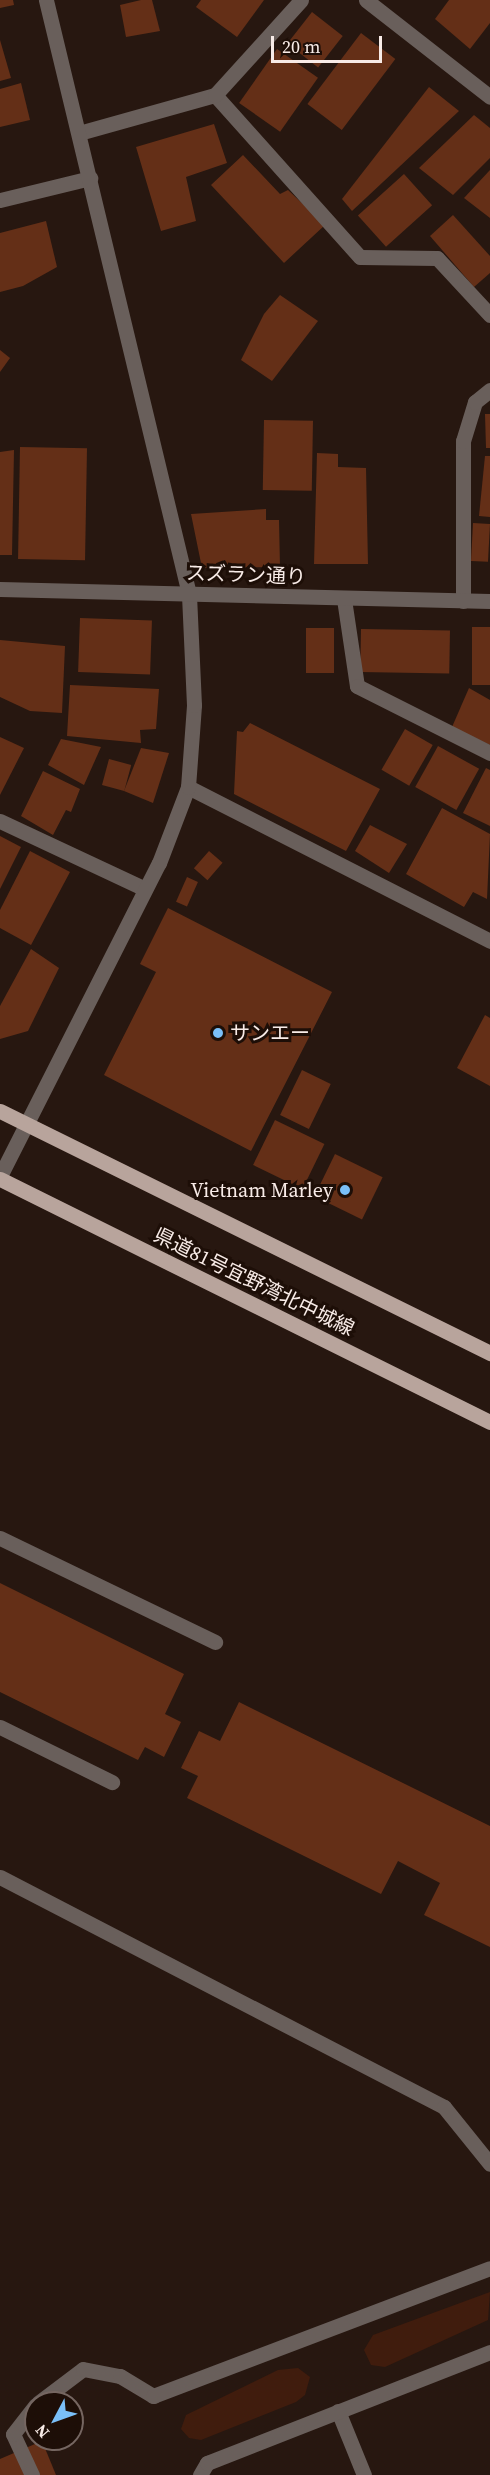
<!DOCTYPE html>
<meta charset="utf-8">
<style>
body{margin:0}
#map{position:relative;width:490px;height:2475px;overflow:hidden;background:#271710;font-family:"Source Serif 4","Noto Sans JP",serif}
div>[style]{position:absolute}
.green>*{inset:0;background:#401c0d}
.building>*{inset:0;background:#642f17;transform-origin:0 0}
.service>*{height:15px;margin:-7.5px;padding:0 7.5px;transform-origin:7.5px;border-radius:7.5px;background:#695f5b}
.minor>*{height:15px;margin:-7.5px;padding:0 7.5px;transform-origin:7.5px;border-radius:7.5px;background:#695f5b}
.tertiary>*{height:15px;margin:-7.5px;padding:0 7.5px;transform-origin:7.5px;border-radius:7.5px;background:#695f5b}
.primary>*{height:15px;margin:-7.5px;padding:0 7.5px;transform-origin:7.5px;border-radius:7.5px;background:#b8a49c}
.dots>*{width:16px;height:16px;translate:-50% -50%;box-sizing:border-box;border:3px solid #1d0e07;border-radius:50%}
span{translate:-50% -50%;white-space:nowrap;text-align:center;line-height:1.15;-webkit-text-stroke:6px #1d0e07;paint-order:stroke}
.street-label{font-size:20px;color:#f8ebe7}
.poi-label{font-size:20px;color:#f8ebe7}
.left{translate:0 -50%;text-align:left}
.right{translate:-100% -50%;text-align:right}
.north{position:absolute;left:24px;top:2391px;width:60px;height:60px;box-sizing:border-box;background:#1d0e07;border:2px solid #756661;border-radius:50%;rotate:229deg;font-size:16px;font-weight:700;line-height:24px;text-align:center;color:#f8ebe7}
.north::after{content:'';display:block;margin:auto;width:21px;height:27px;background:#7abff8;clip-path:polygon(50% 0,100% 100%,50% 72%,0 100%)}
.scale{position:absolute;left:271px;top:36px;width:111px;height:27px;box-sizing:border-box;border:3px solid #f8ebe7;border-top:0;padding-left:8px;font-size:18px;line-height:21px;white-space:nowrap;color:#f8ebe7;-webkit-text-stroke:4px #1d0e07;paint-order:stroke}
</style>
<div id="map">
<div class="green">
<i style="clip-path:polygon(490px 2292px,488px 2320px,385px 2367px,371px 2365px,364px 2350px,373px 2335px)"></i>
<i style="clip-path:polygon(298px 2368px,310px 2377px,305px 2395px,296px 2402px,201px 2440px,189px 2438px,181px 2429px,186px 2415px,278px 2370px)"></i>
</div>
<div class="building">
<i style="clip-path:polygon(0 0,13px 0,14px 5px,0 8px)"></i>
<i style="clip-path:polygon(141px 0,152px 0,160px 31px,126px 37px,120px 5px)"></i>
<i style="clip-path:polygon(201px 0,264px 0,237px 37px,196px 7px)"></i>
<i style="clip-path:polygon(449px 0,490px 0,490px 23px,470px 49px,435px 19px)"></i>
<i style="left:312px;top:12px;width:39px;height:40px;rotate:38deg"></i>
<i style="left:361px;top:33px;width:43px;height:89px;rotate:37deg"></i>
<i style="clip-path:polygon(0 40px,11px 78px,0 81px)"></i>
<i style="left:277px;top:49px;width:50px;height:66px;rotate:35deg"></i>
<i style="clip-path:polygon(21px 83px,30px 120px,0 127px,0 89px)"></i>
<i style="clip-path:polygon(429px 87px,459px 111px,352px 211px,342px 199px)"></i>
<i style="clip-path:polygon(474px 115px,490px 128px,490px 158px,453px 195px,419px 168px)"></i>
<i style="clip-path:polygon(214px 124px,227px 163px,186px 177px,196px 221px,161px 231px,136px 147px)"></i>
<i style="clip-path:polygon(243px 155px,280px 194px,288px 190px,325px 225px,284px 263px,211px 185px)"></i>
<i style="clip-path:polygon(490px 170px,490px 218px,464px 198px)"></i>
<i style="left:404px;top:174px;width:42px;height:62px;rotate:48deg"></i>
<i style="clip-path:polygon(453px 215px,490px 256px,490px 273px,474px 287px,430px 236px)"></i>
<i style="clip-path:polygon(46px 221px,57px 267px,23px 286px,0 292px,0 233px)"></i>
<i style="clip-path:polygon(280px 295px,318px 321px,272px 381px,241px 360px,264px 314px)"></i>
<i style="clip-path:polygon(0 350px,10px 358px,0 372px)"></i>
<i style="clip-path:polygon(485px 414px,490px 414px,490px 448px,486px 448px)"></i>
<i style="left:264px;top:420px;width:49px;height:70px;rotate:1deg"></i>
<i style="left:20px;top:447px;width:67px;height:112px;rotate:1deg"></i>
<i style="clip-path:polygon(14px 450px,12px 555px,0 555px,0 452px)"></i>
<i style="clip-path:polygon(317px 453px,338px 454px,338px 467px,366px 468px,368px 564px,314px 564px)"></i>
<i style="clip-path:polygon(485px 456px,490px 456px,490px 517px,479px 516px)"></i>
<i style="clip-path:polygon(266px 509px,266px 520px,279px 520px,280px 567px,202px 568px,191px 514px)"></i>
<i style="left:473px;top:523px;width:17px;height:38px;rotate:3deg"></i>
<i style="left:80px;top:618px;width:72px;height:54px;rotate:2deg"></i>
<i style="left:490px;top:627px;width:58px;height:18px;rotate:90deg"></i>
<i style="left:306px;top:628px;width:28px;height:45px"></i>
<i style="left:361px;top:629px;width:89px;height:43px;rotate:1deg"></i>
<i style="clip-path:polygon(0 640px,65px 646px,62px 713px,30px 711px,0 697px)"></i>
<i style="clip-path:polygon(70px 685px,159px 689px,156px 729px,140px 730px,141px 743px,67px 736px)"></i>
<i style="clip-path:polygon(469px 688px,490px 700px,490px 745px,452px 727px)"></i>
<i style="clip-path:polygon(250px 723px,380px 789px,346px 851px,234px 794px,237px 731px,243px 732px)"></i>
<i style="left:405px;top:729px;width:32px;height:47px;rotate:30deg"></i>
<i style="clip-path:polygon(0 737px,24px 748px,0 795px)"></i>
<i style="clip-path:polygon(61px 739px,101px 747px,84px 785px,48px 765px)"></i>
<i style="left:438px;top:746px;width:47px;height:47px;rotate:29deg"></i>
<i style="clip-path:polygon(141px 748px,169px 753px,153px 803px,124px 791px)"></i>
<i style="left:109px;top:759px;width:23px;height:27px;rotate:15deg"></i>
<i style="clip-path:polygon(486px 768px,490px 770px,490px 826px,463px 813px)"></i>
<i style="clip-path:polygon(43px 771px,80px 789px,71px 812px,66px 810px,53px 835px,21px 816px)"></i>
<i style="clip-path:polygon(442px 808px,490px 834px,487px 899px,473px 892px,464px 907px,406px 874px)"></i>
<i style="clip-path:polygon(370px 825px,407px 844px,389px 873px,355px 851px)"></i>
<i style="clip-path:polygon(0 836px,21px 847px,0 889px)"></i>
<i style="clip-path:polygon(30px 851px,70px 872px,31px 945px,0 928px,0 910px)"></i>
<i style="left:209px;top:851px;width:18px;height:23px;rotate:41deg"></i>
<i style="left:187px;top:877px;width:12px;height:27px;rotate:24deg"></i>
<i style="clip-path:polygon(168px 908px,332px 992px,251px 1151px,104px 1075px,156px 972px,140px 964px)"></i>
<i style="clip-path:polygon(31px 949px,59px 968px,28px 1031px,0 1039px,0 1006px)"></i>
<i style="clip-path:polygon(485px 1015px,490px 1018px,490px 1086px,457px 1068px)"></i>
<i style="left:302px;top:1070px;width:32px;height:50px;rotate:26deg"></i>
<i style="left:275px;top:1120px;width:55px;height:50px;rotate:26deg"></i>
<i style="left:335px;top:1154px;width:53px;height:47px;rotate:26deg"></i>
<i style="clip-path:polygon(0 1583px,184px 1674px,165px 1714px,181px 1722px,164px 1757px,145px 1747px,138px 1760px,0 1692px)"></i>
<i style="clip-path:polygon(239px 1702px,490px 1826px,490px 1947px,424px 1915px,440px 1883px,398px 1861px,381px 1894px,187px 1798px,198px 1776px,181px 1768px,199px 1731px,220px 1741px)"></i>
<i style="clip-path:polygon(42px 2441px,56px 2475px,0 2475px,0 2459px)"></i>
</div>
<div class="service">
<i style="left:0;top:1538px;width:239px;rotate:25.8deg"></i>
<i style="left:0;top:1727px;width:125px;rotate:26.2deg"></i>
<i style="left:0;top:1877px;width:500px;rotate:27.38deg"></i>
<i style="left:444px;top:2107px;width:73px;rotate:51.1deg"></i>
<i style="left:38px;top:2403px;width:56px;rotate:-37.1deg"></i>
<i style="left:83px;top:2369px;width:38px;rotate:11deg"></i>
<i style="left:120px;top:2376px;width:39px;rotate:31deg"></i>
<i style="left:153px;top:2396px;width:360px;rotate:-20.8deg"></i>
<i style="left:338px;top:2411px;width:69px;rotate:67.9deg"></i>
<i style="left:32px;top:2475px;width:45px;rotate:-114.9deg"></i>
<i style="left:13px;top:2434px;width:37px;rotate:-52deg"></i>
<i style="left:200px;top:2475px;width:14px;rotate:-60deg"></i>
<i style="left:207px;top:2463px;width:304px;rotate:-21.4deg"></i>
</div>
<div class="minor">
<i style="left:366px;top:0;width:157px;rotate:38deg"></i>
<i style="left:215px;top:95px;width:217px;rotate:48.2deg"></i>
<i style="left:360px;top:257px;width:77px;rotate:0.7deg"></i>
<i style="left:437px;top:258px;width:78px;rotate:47.1deg"></i>
<i style="left:79px;top:133px;width:141px;rotate:-15.6deg"></i>
<i style="left:215px;top:95px;width:128px;rotate:-47.8deg"></i>
<i style="left:0;top:200px;width:93px;rotate:-13.7deg"></i>
<i style="left:344px;top:599px;width:88px;rotate:81.5deg"></i>
<i style="left:357px;top:686px;width:149px;rotate:26.7deg"></i>
<i style="left:463px;top:601px;width:160px;rotate:-90deg"></i>
<i style="left:463px;top:441px;width:41px;rotate:-72.9deg"></i>
<i style="left:475px;top:402px;width:19px;rotate:-39deg"></i>
<i style="left:188px;top:787px;width:339px;rotate:27deg"></i>
<i style="left:0;top:821px;width:160px;rotate:25.1deg"></i>
<i style="left:0;top:1176px;width:351px;rotate:-63.1deg"></i>
<i style="left:159px;top:863px;width:81px;rotate:-69.1deg"></i>
<i style="left:188px;top:787px;width:82px;rotate:-85.8deg"></i>
<i style="left:194px;top:705px;width:111px;rotate:-92.6deg"></i>
<i style="left:189px;top:594px;width:611px;rotate:-103.54deg"></i>
</div>
<div class="tertiary">
<i style="left:0;top:589px;width:490px;rotate:1.4deg"></i>
</div>
<div class="primary">
<i style="left:0;top:1111px;width:547px;rotate:26.28deg"></i>
<i style="left:0;top:1179px;width:547px;rotate:26.38deg"></i>
</div>
<div class="dots">
<i style="left:218px;top:1033px;background:#7abff8"></i>
<i style="left:345px;top:1190px;background:#7abff8"></i>
</div>
<div class="street-label">
<span style="left:246px;top:575px;rotate:2deg">スズラン通り</span>
<span style="left:254px;top:1282px;rotate:26deg">県道81号宜野湾北中城線</span>
</div>
<div class="poi-label">
<span class="left" style="left:230px;top:1033px">サンエー</span>
<span class="right" style="left:333px;top:1190px">Vietnam Marley</span>
</div>
<div class="north">N</div>
<div class="scale">20 m</div>
</div>
